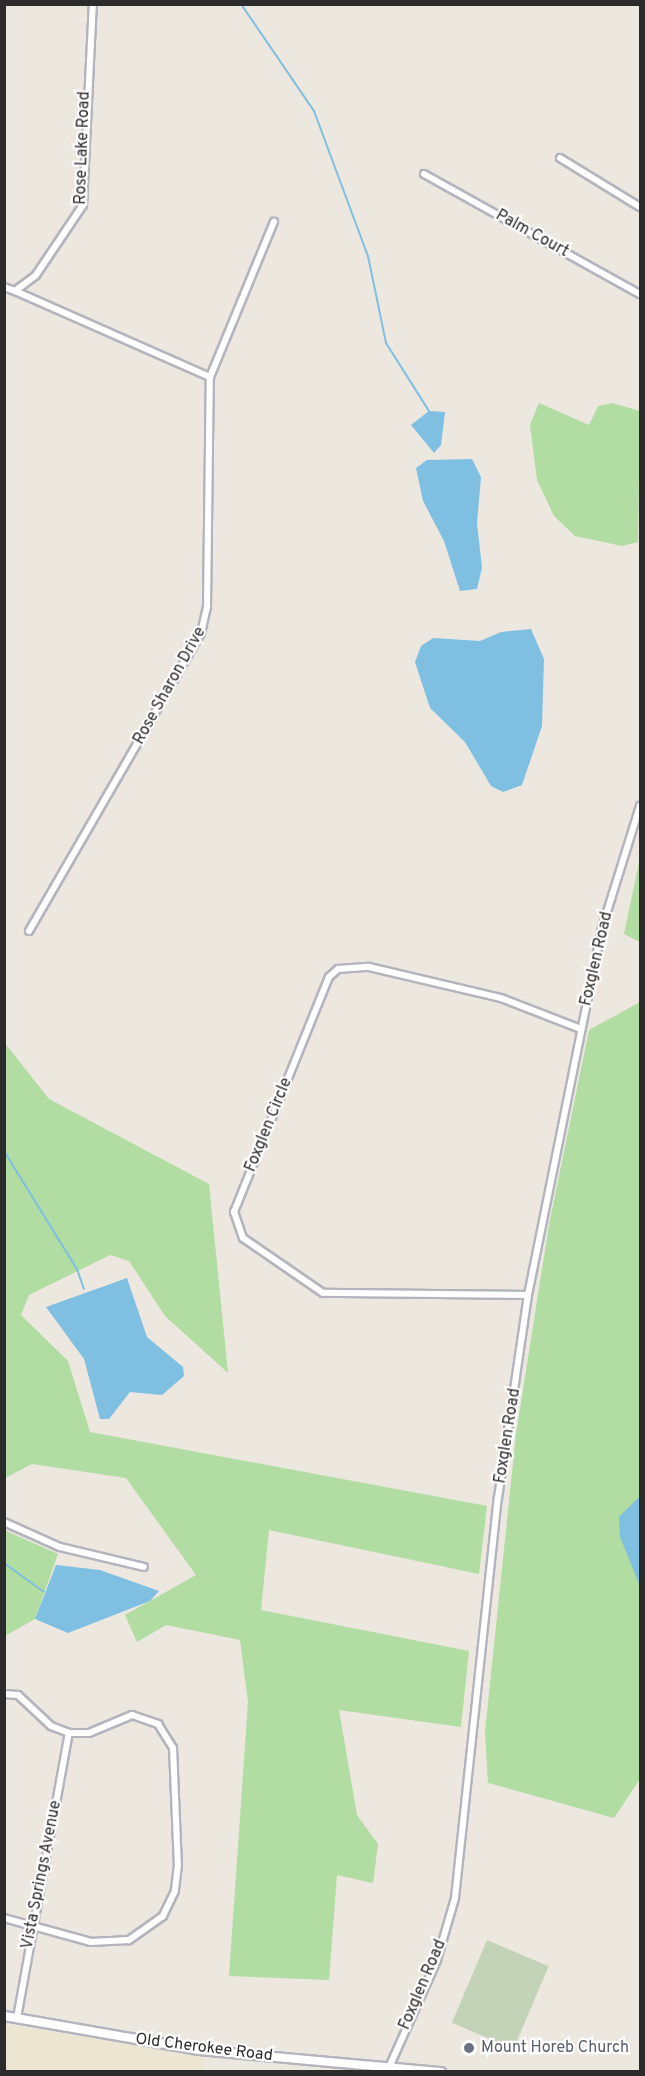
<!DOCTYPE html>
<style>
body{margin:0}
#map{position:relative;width:645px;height:2076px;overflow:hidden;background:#ece7df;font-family:Overpass,sans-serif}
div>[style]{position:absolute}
.education>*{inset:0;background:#ebe5d1}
.green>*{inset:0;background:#b1dca2}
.cemetery>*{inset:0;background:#c3d3b8;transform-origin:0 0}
.water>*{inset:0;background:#7ebfe2}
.stream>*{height:2px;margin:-1px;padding:0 1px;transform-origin:1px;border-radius:1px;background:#7ebfe2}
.roads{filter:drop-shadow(2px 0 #b3b4bd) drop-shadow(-2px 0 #b3b4bd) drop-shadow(0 2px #b3b4bd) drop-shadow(0 -2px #b3b4bd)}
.minor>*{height:6px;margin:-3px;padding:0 3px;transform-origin:3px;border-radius:3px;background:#fff}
.tertiary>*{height:8px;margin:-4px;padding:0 4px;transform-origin:4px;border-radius:4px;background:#fff}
.dots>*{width:16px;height:16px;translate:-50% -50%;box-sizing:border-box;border:3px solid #fff;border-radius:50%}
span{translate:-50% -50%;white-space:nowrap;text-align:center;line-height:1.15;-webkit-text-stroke:4.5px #fff;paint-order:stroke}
.street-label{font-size:16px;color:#2b2b2b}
.worship-label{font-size:16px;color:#5b616d}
.left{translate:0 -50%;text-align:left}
.frame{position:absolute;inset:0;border:6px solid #2b2b2b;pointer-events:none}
</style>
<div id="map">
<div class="education">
<i style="clip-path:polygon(4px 2024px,203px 2057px,202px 2071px,5px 2071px)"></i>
</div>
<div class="green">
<i style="clip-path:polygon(539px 403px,589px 425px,598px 406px,612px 403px,640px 411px,638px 542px,622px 546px,575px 536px,554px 516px,537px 480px,530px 425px)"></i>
<i style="clip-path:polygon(640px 858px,640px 942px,624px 934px)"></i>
<i style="clip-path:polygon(640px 1002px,640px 1779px,614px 1818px,488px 1783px,485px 1732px,516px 1434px,549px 1225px,589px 1030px)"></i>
<i style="clip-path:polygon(4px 1042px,49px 1099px,209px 1184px,228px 1373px,165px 1316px,129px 1261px,110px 1255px,29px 1295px,21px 1315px,68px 1361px,90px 1432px,487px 1506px,479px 1574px,269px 1530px,261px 1610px,469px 1651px,461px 1727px,339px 1710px,357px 1815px,378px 1844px,373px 1883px,337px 1875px,329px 1980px,229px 1976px,248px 1702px,240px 1640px,166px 1625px,137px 1642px,125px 1615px,196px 1575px,126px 1478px,32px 1464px,5px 1478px)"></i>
<i style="clip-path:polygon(4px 1530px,58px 1554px,35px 1619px,5px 1636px)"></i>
</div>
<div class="cemetery">
<i style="left:487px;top:1940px;width:67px;height:90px;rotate:23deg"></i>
</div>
<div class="water">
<i style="clip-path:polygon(429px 411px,445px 412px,441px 445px,434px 453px,411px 425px)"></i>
<i style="clip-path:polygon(472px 459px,481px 477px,477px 523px,482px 568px,477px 589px,460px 591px,444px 541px,423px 501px,416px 468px,427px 460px)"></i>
<i style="clip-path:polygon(531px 629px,544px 659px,542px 726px,522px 785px,503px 792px,491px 786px,465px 742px,430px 708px,415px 662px,421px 646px,433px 638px,480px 641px,501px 632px)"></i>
<i style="clip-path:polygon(127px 1278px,147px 1337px,183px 1367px,184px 1376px,162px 1395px,130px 1392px,109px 1419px,100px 1419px,84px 1359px,46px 1307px)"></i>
<i style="clip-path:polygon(640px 1496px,640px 1586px,620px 1537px,619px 1517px)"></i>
<i style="clip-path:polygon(56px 1565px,100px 1570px,159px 1591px,150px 1601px,68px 1633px,35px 1619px)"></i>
</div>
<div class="stream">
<i style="left:241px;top:4px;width:130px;rotate:55.7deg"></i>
<i style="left:314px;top:111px;width:155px;rotate:69.6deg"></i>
<i style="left:368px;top:256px;width:89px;rotate:78.3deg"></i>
<i style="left:386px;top:343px;width:80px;rotate:57.7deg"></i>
<i style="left:4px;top:1151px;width:139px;rotate:58.3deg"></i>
<i style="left:77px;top:1269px;width:21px;rotate:71deg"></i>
<i style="left:4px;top:1563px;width:49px;rotate:35.9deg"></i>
</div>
<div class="roads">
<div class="minor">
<i style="left:560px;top:158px;width:94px;rotate:31.5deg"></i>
<i style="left:424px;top:174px;width:247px;rotate:29.1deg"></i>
<i style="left:4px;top:287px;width:12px;rotate:20deg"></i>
<i style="left:15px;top:291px;width:26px;rotate:-37deg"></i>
<i style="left:36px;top:275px;width:84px;rotate:-56.1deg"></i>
<i style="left:83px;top:205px;width:201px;rotate:-87.2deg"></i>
<i style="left:15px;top:291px;width:213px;rotate:23.8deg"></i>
<i style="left:29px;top:931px;width:344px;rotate:-60deg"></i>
<i style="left:201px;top:633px;width:27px;rotate:-77deg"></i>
<i style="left:207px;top:607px;width:230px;rotate:-89.3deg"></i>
<i style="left:210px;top:377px;width:168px;rotate:-67.6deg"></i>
<i style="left:528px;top:1295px;width:205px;rotate:-179.4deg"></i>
<i style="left:323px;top:1293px;width:97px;rotate:-145.5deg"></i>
<i style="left:243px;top:1238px;width:28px;rotate:-109deg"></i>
<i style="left:234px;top:1212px;width:253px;rotate:-68deg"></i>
<i style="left:329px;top:977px;width:12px;rotate:-42deg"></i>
<i style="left:338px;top:969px;width:31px;rotate:-4deg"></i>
<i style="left:369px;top:967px;width:136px;rotate:13.2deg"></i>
<i style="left:501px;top:998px;width:86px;rotate:21.2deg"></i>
<i style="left:4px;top:1522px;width:61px;rotate:24.1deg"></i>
<i style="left:60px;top:1547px;width:86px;rotate:13.4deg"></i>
<i style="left:4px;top:1694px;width:14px;rotate:4deg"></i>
<i style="left:18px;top:1695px;width:45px;rotate:43.2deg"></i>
<i style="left:51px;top:1726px;width:19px;rotate:21deg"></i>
<i style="left:69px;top:1733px;width:20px"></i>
<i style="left:89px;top:1733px;width:47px;rotate:-22.7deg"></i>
<i style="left:132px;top:1715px;width:28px;rotate:19deg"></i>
<i style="left:158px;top:1724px;width:28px;rotate:58deg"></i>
<i style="left:173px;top:1748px;width:117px;rotate:87.6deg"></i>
<i style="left:178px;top:1865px;width:26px;rotate:97deg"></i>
<i style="left:175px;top:1891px;width:28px;rotate:116deg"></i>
<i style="left:163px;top:1916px;width:42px;rotate:144.8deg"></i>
<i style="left:129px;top:1940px;width:38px;rotate:177deg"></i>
<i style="left:91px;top:1942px;width:90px;rotate:-164.6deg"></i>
<i style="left:17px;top:2018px;width:290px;rotate:-79.7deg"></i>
<i style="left:387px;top:2072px;width:123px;rotate:-65.9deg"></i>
<i style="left:437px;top:1960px;width:65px;rotate:-73.8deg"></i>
<i style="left:455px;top:1898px;width:402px;rotate:-83.9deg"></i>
<i style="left:498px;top:1498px;width:205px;rotate:-81.6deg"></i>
<i style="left:528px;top:1295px;width:374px;rotate:-78.6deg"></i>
<i style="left:602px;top:928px;width:128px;rotate:-72.7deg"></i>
</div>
<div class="tertiary">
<i style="left:4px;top:2016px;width:197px;rotate:9.9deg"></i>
<i style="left:198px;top:2050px;width:244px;rotate:5.2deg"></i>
</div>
</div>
<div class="dots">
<i style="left:469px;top:2048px;background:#6b7280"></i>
</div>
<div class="street-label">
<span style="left:83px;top:148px;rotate:-88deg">Rose Lake Road</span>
<span style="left:532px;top:234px;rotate:29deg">Palm Court</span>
<span style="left:170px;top:686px;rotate:-61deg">Rose Sharon Drive</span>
<span style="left:597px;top:959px;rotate:-77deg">Foxglen Road</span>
<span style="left:269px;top:1125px;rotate:-68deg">Foxglen Circle</span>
<span style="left:508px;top:1436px;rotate:-81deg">Foxglen Road</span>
<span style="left:42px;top:1875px;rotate:-79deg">Vista Springs Avenue</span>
<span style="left:423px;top:1985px;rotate:-67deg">Foxglen Road</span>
<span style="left:204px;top:2048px;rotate:7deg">Old Cherokee Road</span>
</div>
<div class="worship-label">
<span class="left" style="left:481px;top:2048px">Mount Horeb Church</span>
</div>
<div class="frame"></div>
</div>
